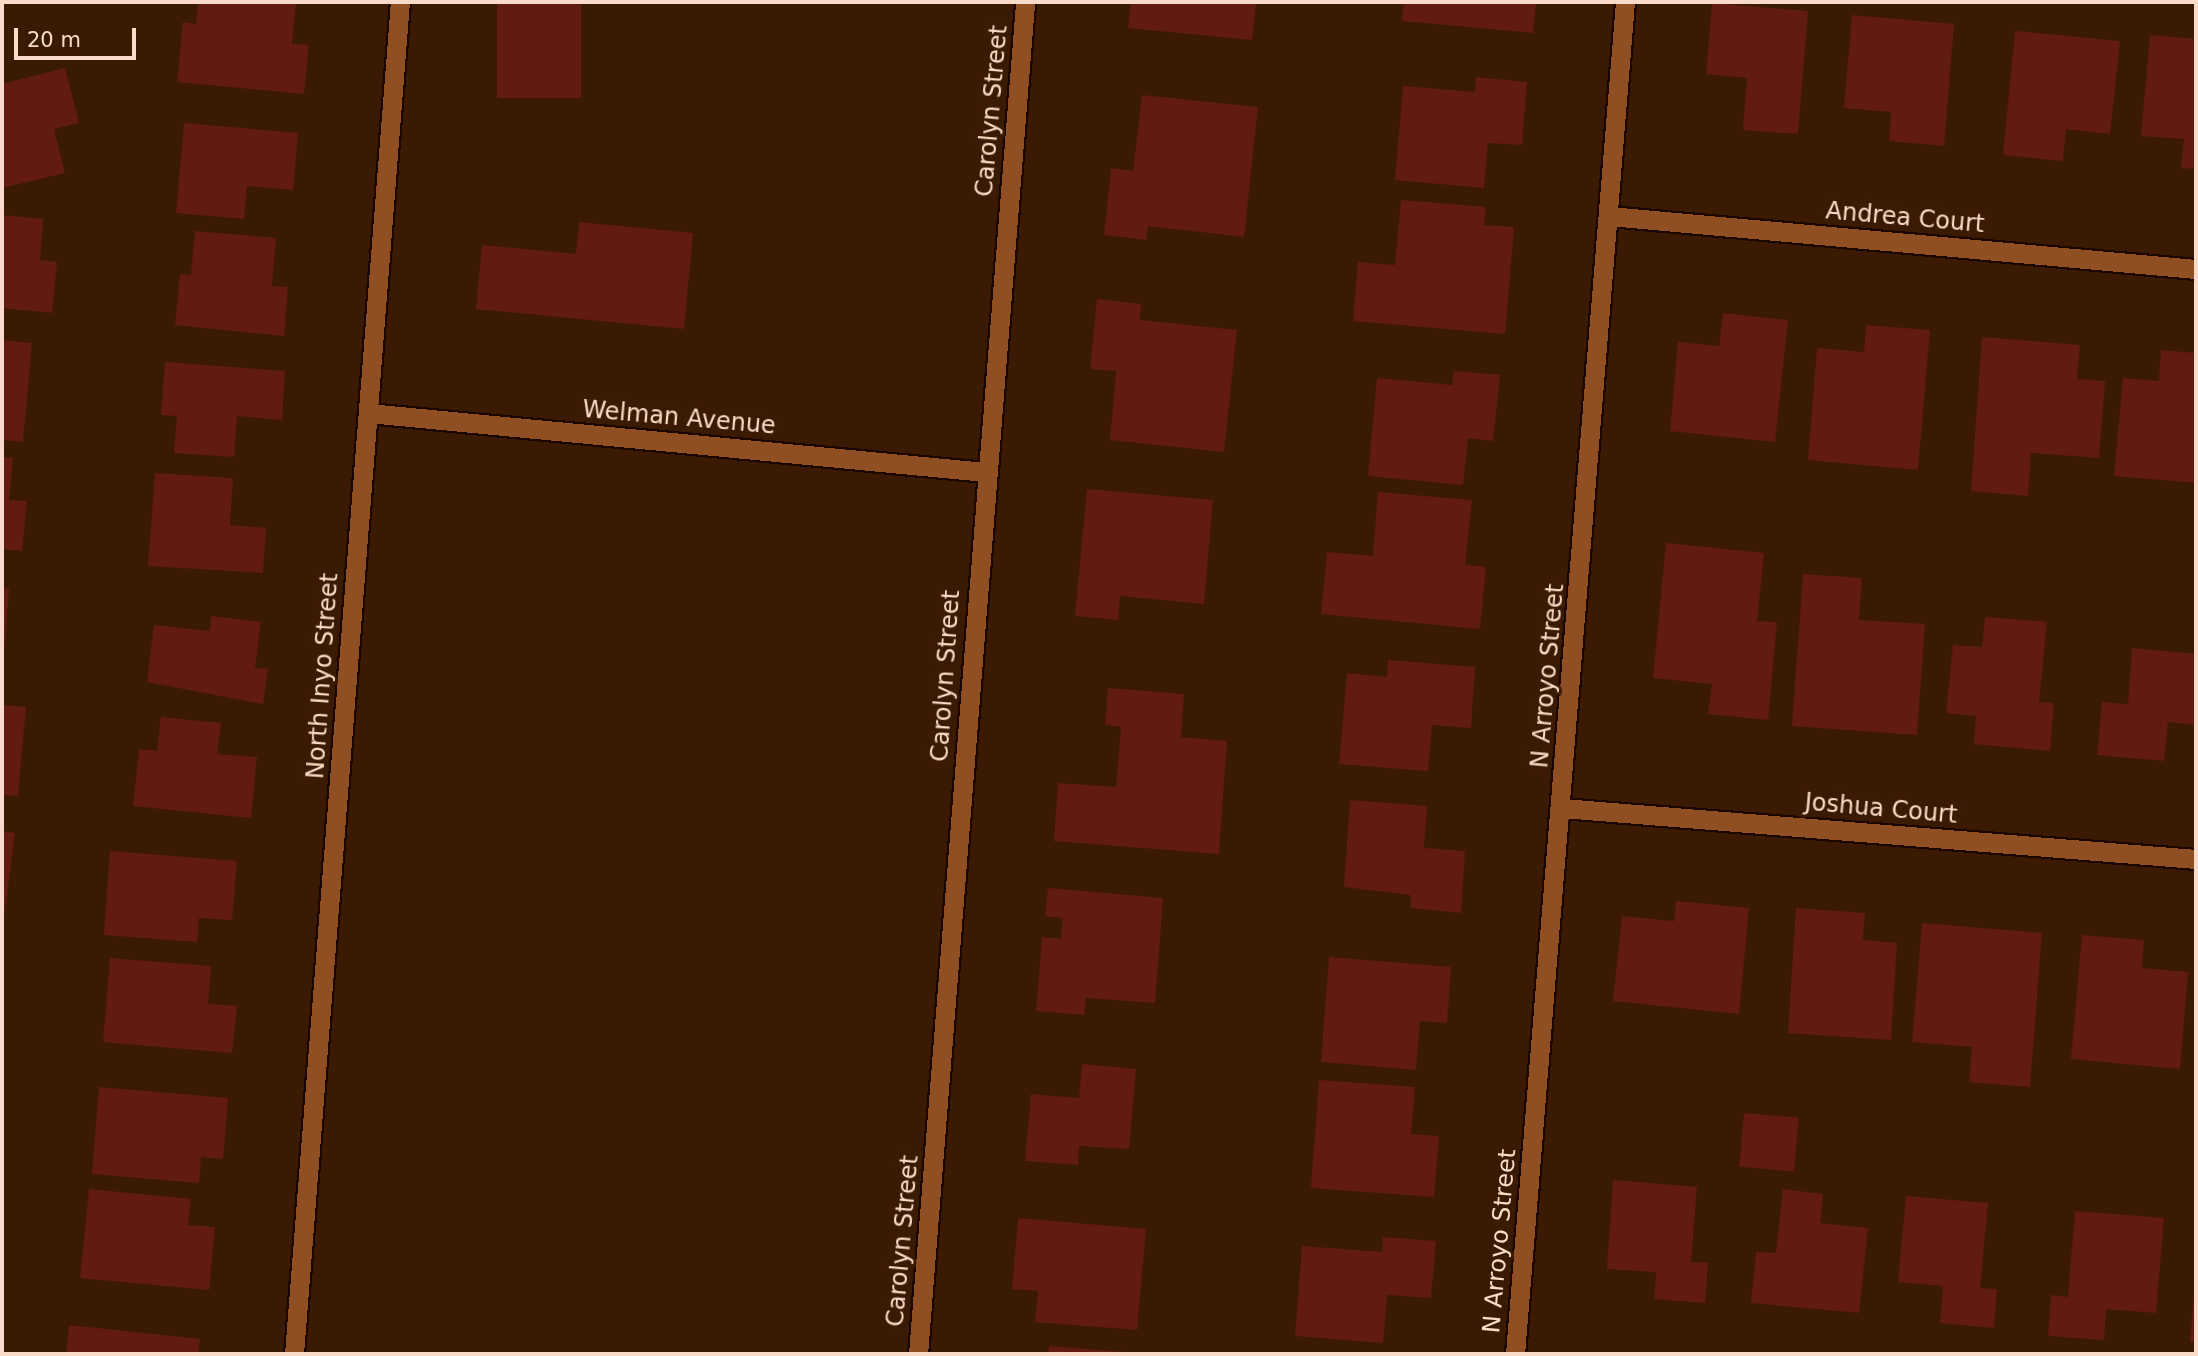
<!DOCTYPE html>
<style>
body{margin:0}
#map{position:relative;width:2198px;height:1356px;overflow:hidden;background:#3b1a03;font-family:"DejaVu Sans",sans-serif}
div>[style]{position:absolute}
.building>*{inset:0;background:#621b10;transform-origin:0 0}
.roads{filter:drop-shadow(2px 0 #1b0700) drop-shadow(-2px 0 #1b0700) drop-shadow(0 2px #1b0700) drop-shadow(0 -2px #1b0700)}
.minor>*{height:19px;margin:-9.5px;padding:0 9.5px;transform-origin:9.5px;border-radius:9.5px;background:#904f23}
span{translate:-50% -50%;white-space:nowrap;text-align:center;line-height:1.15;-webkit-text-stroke:6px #3b1a03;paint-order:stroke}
.street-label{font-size:24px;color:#fadbc9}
.frame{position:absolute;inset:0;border:4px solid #fadbc9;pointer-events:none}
.scale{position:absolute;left:14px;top:28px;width:122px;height:32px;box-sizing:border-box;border:4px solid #fadbc9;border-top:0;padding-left:9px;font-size:21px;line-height:24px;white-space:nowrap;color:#fadbc9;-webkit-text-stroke:5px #3b1a03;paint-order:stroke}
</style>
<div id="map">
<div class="building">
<i style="clip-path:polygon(198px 2px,296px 2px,292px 44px,309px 45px,304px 94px,177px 82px,183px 22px,196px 24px)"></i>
<i style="left:497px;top:2px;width:84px;height:96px"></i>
<i style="clip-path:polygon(1131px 2px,1256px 2px,1252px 40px,1128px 28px)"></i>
<i style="clip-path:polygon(1404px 2px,1536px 2px,1533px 33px,1402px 21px)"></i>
<i style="clip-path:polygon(1712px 3px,1808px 11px,1798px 134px,1743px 130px,1747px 78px,1706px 74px)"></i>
<i style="clip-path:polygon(1852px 15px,1954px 24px,1944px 146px,1889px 141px,1891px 112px,1844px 108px)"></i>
<i style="clip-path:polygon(2015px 31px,2120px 41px,2110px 134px,2066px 129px,2063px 161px,2003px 155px)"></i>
<i style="clip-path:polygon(2150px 35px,2196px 39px,2196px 169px,2181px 168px,2184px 139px,2141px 136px)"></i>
<i style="clip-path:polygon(65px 68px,79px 123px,54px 129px,65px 173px,2px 188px,2px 84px)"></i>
<i style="clip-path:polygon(1476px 77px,1527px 82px,1522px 145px,1488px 143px,1484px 188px,1395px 180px,1403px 86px,1475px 92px)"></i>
<i style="clip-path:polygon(1142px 95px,1258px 107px,1244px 237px,1148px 226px,1146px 240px,1104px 235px,1111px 168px,1133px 171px)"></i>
<i style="clip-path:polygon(184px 123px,298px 133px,293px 190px,247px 186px,244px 219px,176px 213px)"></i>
<i style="clip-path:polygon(1401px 200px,1486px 207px,1484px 225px,1514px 227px,1505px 334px,1353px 321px,1358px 262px,1395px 265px)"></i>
<i style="clip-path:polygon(2px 215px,43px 219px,40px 260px,57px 262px,52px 313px,2px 308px)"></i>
<i style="clip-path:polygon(579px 222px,693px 233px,684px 329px,476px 309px,482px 245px,576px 254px)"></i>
<i style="clip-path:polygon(195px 231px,276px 238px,272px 286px,288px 287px,284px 336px,175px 325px,180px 274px,191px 275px)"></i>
<i style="clip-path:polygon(1097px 299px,1141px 304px,1140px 320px,1237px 330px,1224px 452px,1110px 440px,1116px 371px,1090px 369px)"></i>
<i style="clip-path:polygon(1723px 313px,1788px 320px,1775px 442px,1670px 431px,1678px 342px,1719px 346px)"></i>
<i style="clip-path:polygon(1866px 325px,1930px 330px,1918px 470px,1808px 460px,1817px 348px,1864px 352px)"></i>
<i style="clip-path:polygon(1982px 337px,2080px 345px,2077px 379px,2105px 381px,2099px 458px,2031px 453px,2028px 496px,1971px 491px)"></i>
<i style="clip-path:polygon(2px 340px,32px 343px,23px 442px,2px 440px)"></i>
<i style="clip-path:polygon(2161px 350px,2196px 353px,2196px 483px,2114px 476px,2123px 378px,2159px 381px)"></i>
<i style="clip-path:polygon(165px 362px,285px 371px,282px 420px,237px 416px,234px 457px,174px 453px,177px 416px,161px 415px)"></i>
<i style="clip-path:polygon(1454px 371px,1500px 375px,1493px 441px,1468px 438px,1463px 485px,1368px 476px,1377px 378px,1452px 385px)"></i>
<i style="clip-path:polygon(2px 457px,13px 458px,9px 500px,27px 501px,22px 551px,2px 549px)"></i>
<i style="clip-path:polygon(155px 473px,233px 478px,230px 525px,266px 528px,263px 573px,148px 566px)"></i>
<i style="clip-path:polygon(1087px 489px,1213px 500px,1204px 604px,1120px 596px,1118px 620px,1075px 616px)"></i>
<i style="clip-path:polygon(1378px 492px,1472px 500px,1465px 565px,1486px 567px,1480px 629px,1321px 614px,1327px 552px,1373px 556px)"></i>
<i style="clip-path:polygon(1666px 543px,1764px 553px,1757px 621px,1777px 622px,1768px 720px,1708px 714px,1712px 684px,1653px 678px)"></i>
<i style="clip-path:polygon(1803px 574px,1862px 578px,1859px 620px,1925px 624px,1917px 735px,1792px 726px)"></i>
<i style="clip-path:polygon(2px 588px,9px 589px,4px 651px,2px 651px)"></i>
<i style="clip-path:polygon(211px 616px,261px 622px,255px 668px,268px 669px,263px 704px,147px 682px,154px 625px,210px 631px)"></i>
<i style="clip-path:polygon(1985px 617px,2047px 622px,2039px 702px,2054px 703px,2050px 751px,1974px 744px,1976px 716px,1946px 713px,1953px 645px,1982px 647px)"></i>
<i style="clip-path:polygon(2132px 648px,2196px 654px,2196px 725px,2168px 722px,2164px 761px,2097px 755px,2102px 702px,2128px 704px)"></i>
<i style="clip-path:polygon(1388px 660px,1475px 667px,1471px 728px,1432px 725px,1428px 771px,1339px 764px,1347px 673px,1387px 677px)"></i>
<i style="clip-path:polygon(1108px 688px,1184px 694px,1181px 737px,1227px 741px,1219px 854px,1054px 841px,1058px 783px,1116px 787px,1121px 727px,1105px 725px)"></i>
<i style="clip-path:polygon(2px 705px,26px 707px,18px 796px,2px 795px)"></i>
<i style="clip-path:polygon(161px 717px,221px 723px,217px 754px,257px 757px,251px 818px,133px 806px,139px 749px,157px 751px)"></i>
<i style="clip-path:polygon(1350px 800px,1427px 806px,1424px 848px,1465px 851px,1461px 913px,1411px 908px,1410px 895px,1344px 887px)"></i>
<i style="clip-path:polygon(2px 831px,15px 833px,3px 924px,2px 924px)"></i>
<i style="clip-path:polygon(110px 851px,237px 861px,232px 920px,199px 918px,197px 942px,104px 935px)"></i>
<i style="clip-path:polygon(1048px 888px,1163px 898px,1155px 1003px,1086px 998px,1084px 1015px,1036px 1011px,1042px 937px,1061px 939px,1063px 918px,1045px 916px)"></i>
<i style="clip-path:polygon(1676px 901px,1749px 908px,1739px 1014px,1613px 1001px,1622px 916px,1674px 921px)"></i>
<i style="clip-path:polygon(1796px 908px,1865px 913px,1863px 940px,1897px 943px,1891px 1040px,1788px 1033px)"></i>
<i style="clip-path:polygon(1922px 923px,2042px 933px,2030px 1087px,1969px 1082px,1972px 1047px,1912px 1042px)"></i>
<i style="clip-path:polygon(2082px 935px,2144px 940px,2142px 968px,2188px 972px,2180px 1069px,2071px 1059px)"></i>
<i style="clip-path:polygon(1329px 957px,1451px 967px,1447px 1023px,1420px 1021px,1416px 1070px,1321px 1062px)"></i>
<i style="clip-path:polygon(110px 958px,211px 966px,208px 1004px,237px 1006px,232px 1053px,103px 1042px)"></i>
<i style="clip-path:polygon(1082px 1064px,1136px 1069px,1129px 1149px,1079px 1146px,1078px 1165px,1025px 1161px,1031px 1094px,1079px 1098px)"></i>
<i style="clip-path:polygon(1319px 1080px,1415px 1087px,1411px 1134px,1439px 1136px,1434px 1197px,1311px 1188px)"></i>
<i style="clip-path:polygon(99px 1087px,228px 1098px,223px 1159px,201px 1157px,199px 1183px,92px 1174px)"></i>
<i style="left:1744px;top:1113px;width:55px;height:54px;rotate:5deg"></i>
<i style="clip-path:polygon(1613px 1180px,1697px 1187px,1691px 1262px,1708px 1263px,1705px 1303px,1654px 1299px,1656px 1272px,1607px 1269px)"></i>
<i style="clip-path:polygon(89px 1189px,191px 1199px,188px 1225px,215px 1227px,209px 1290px,80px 1278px)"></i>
<i style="clip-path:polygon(1783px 1189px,1823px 1194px,1820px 1223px,1868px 1228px,1859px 1313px,1751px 1303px,1756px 1252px,1776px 1253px)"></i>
<i style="clip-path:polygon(1906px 1196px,1988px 1203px,1980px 1288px,1997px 1289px,1994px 1328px,1940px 1323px,1943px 1286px,1898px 1282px)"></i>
<i style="clip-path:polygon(2075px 1211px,2164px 1218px,2156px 1313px,2106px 1309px,2104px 1340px,2048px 1336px,2051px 1295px,2068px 1297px)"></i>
<i style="clip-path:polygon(1018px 1218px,1146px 1229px,1137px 1330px,1035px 1322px,1038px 1291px,1012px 1289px)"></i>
<i style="clip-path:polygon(1383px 1237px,1436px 1241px,1431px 1298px,1387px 1295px,1383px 1343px,1295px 1336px,1302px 1246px,1382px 1252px)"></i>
<i style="clip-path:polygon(2194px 1295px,2196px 1295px,2196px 1342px,2190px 1342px)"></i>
<i style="clip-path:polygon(69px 1325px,200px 1339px,198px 1354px,66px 1354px)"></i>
<i style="clip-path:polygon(1049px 1346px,1123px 1352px,1123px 1354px,1048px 1354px)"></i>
</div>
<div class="roads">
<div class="minor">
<i style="left:1609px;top:216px;width:589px;rotate:5.16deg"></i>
<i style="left:368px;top:413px;width:620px;rotate:5.46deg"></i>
<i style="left:1562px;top:808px;width:636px;rotate:4.6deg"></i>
<i style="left:294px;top:1354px;width:1356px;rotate:-85.52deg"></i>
<i style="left:918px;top:1354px;width:1356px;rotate:-85.47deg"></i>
<i style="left:1515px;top:1354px;width:1356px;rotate:-85.35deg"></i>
</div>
</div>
<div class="street-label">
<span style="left:992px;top:111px;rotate:-85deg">Carolyn Street</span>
<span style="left:1905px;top:218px;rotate:5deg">Andrea Court</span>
<span style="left:679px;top:418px;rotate:5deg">Welman Avenue</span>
<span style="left:323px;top:676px;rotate:-86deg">North Inyo Street</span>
<span style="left:946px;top:676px;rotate:-86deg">Carolyn Street</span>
<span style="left:1548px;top:676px;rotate:-85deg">N Arroyo Street</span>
<span style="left:1881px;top:809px;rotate:5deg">Joshua Court</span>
<span style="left:903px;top:1241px;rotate:-85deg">Carolyn Street</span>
<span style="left:1500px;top:1241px;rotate:-85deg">N Arroyo Street</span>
</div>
<div class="frame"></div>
<div class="scale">20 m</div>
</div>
